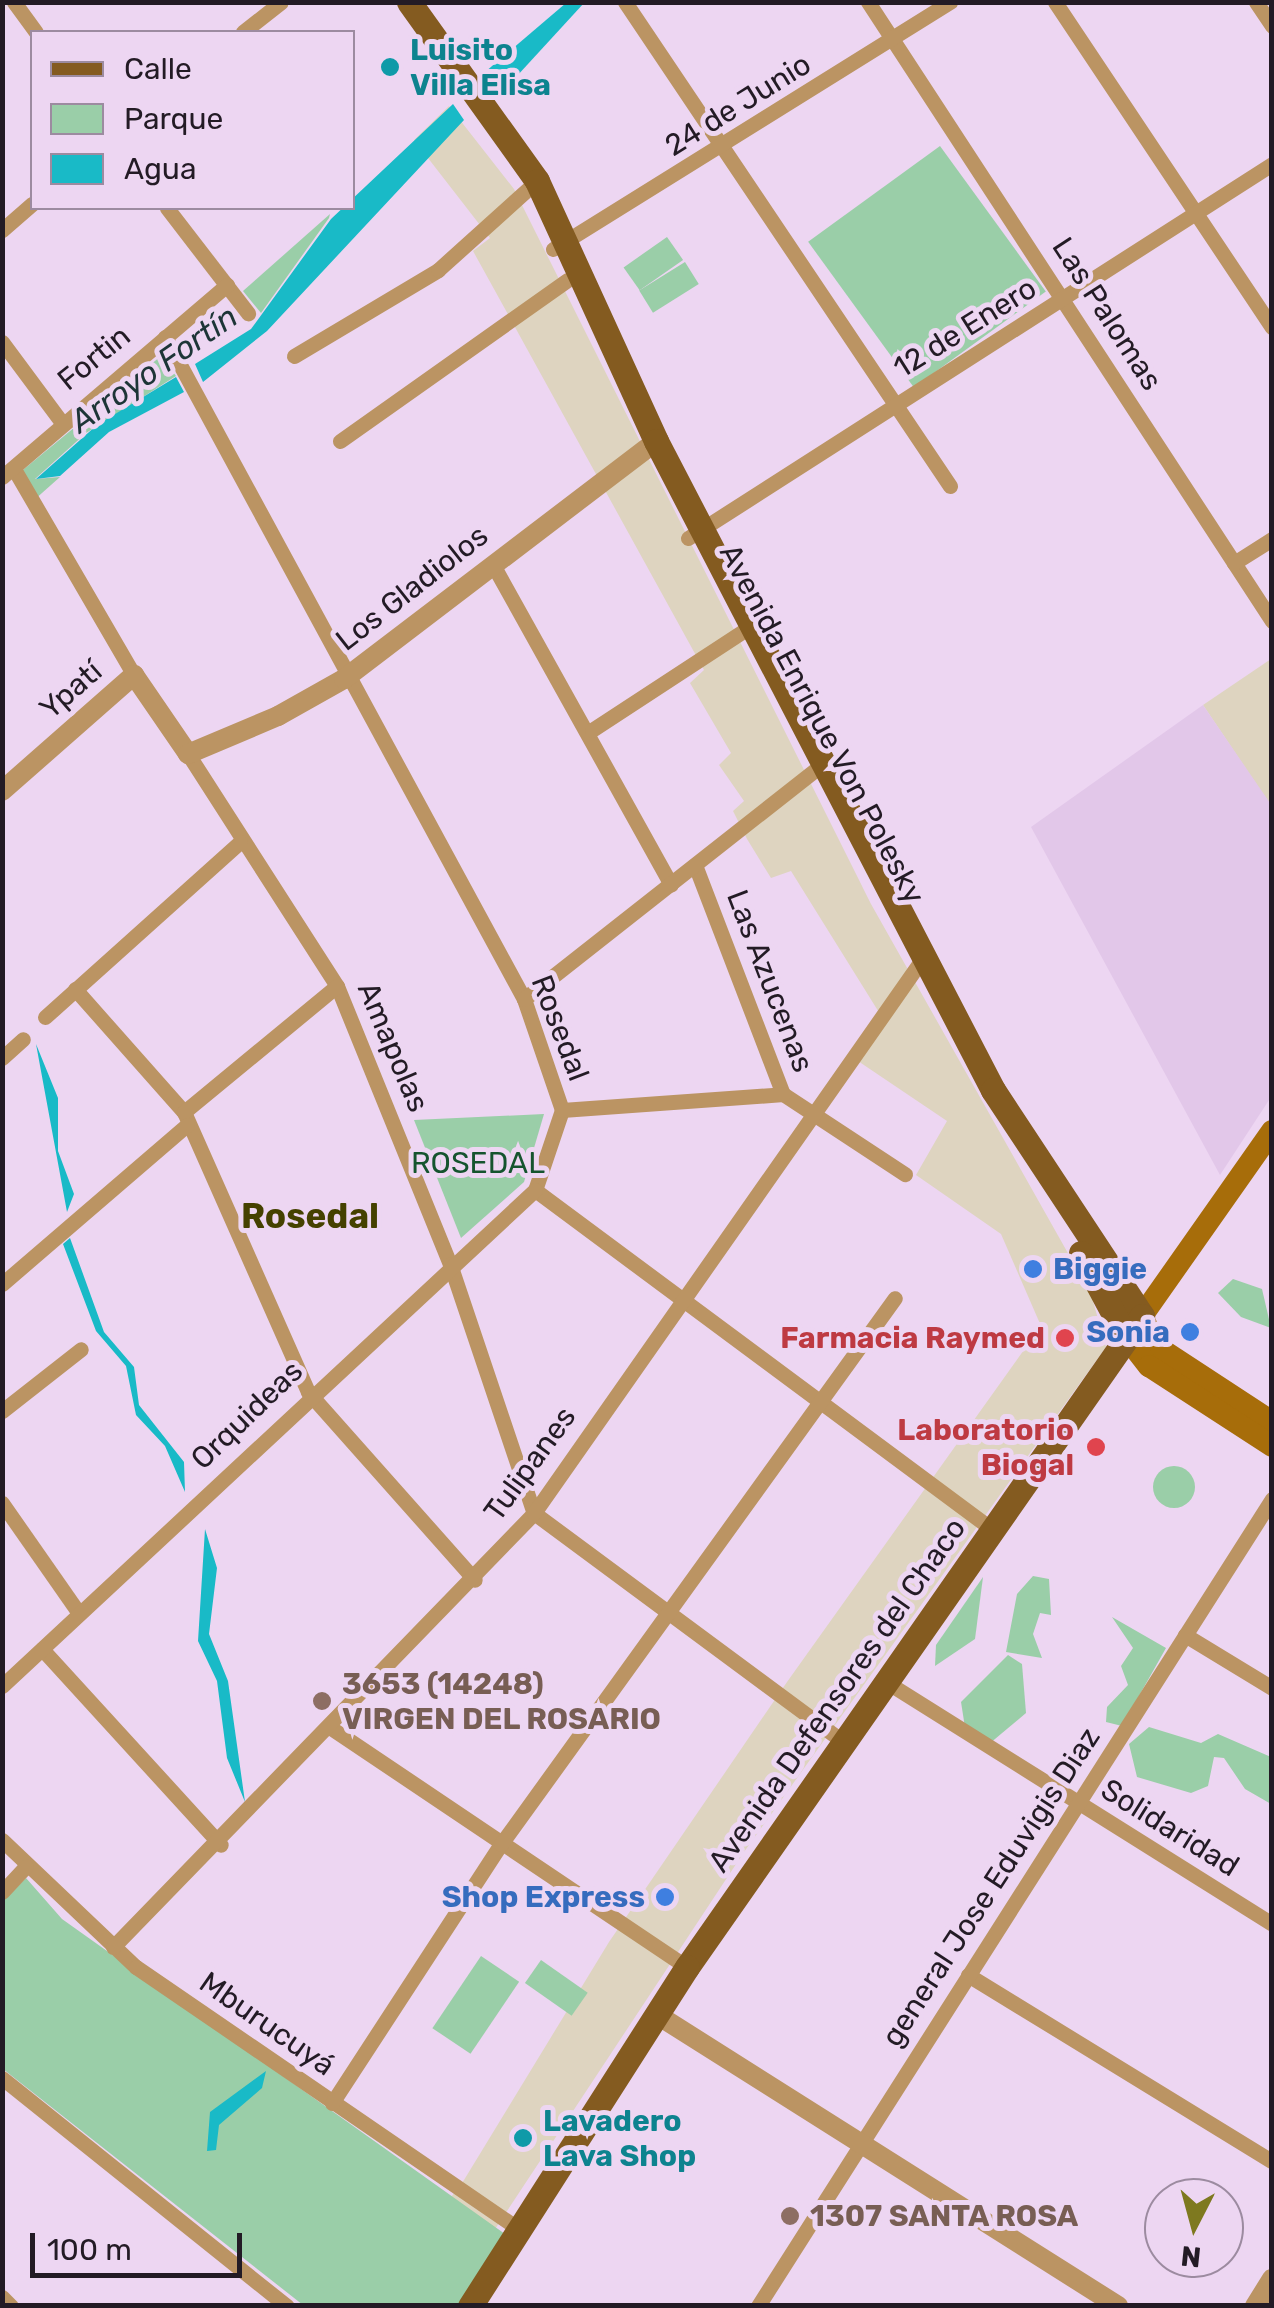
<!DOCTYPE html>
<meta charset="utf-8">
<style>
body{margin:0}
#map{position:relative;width:1274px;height:2308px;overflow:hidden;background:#edd6f2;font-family:Rubik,sans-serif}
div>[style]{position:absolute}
.commercial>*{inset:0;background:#ded4c0}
.built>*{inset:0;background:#e2c7e9}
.green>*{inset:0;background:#9acea8;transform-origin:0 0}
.round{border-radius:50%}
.water>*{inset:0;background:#19bac7}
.minor>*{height:15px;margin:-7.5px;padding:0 7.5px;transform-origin:7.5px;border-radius:7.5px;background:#bb9463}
.tertiary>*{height:20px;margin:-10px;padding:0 10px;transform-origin:10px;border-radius:10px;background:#bb9463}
.secondary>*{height:22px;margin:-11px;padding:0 11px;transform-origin:11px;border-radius:11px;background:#a76d0a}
.primary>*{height:25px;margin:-12.5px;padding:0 12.5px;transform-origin:12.5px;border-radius:12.5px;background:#845b20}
.dots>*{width:28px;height:28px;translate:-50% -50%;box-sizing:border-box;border:5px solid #edd6f2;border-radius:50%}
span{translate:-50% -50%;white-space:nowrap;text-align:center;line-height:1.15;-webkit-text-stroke:10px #edd6f2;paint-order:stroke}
.culture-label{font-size:30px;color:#0d838f;font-weight:700}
.left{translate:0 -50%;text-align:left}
.street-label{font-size:30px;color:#231b25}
.park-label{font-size:30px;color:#15542e}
.shop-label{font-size:30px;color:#366cbe;font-weight:700}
.right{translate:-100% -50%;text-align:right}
.health-label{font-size:30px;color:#be3a42;font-weight:700}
.education-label{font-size:30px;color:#785e54;font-weight:700}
.water-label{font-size:32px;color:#1d3537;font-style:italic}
.quarter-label{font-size:35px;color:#454100;font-weight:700}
.frame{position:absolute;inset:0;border:5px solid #231b25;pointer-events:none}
.legend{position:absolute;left:30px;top:30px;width:325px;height:180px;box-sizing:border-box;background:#edd6f2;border:2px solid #9c8ba0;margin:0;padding:12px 18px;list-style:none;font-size:30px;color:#231b25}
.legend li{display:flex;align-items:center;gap:20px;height:50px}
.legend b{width:50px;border:2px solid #9c8ba0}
.north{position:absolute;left:1144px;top:2178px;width:100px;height:100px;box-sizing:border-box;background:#edd6f2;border:2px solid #9c8ba0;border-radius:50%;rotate:186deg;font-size:28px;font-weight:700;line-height:40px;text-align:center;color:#231b25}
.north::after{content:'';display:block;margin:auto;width:35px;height:45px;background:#7e791f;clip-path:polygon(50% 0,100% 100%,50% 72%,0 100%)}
.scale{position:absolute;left:30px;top:2233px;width:212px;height:45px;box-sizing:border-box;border:5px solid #231b25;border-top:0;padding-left:12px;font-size:30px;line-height:35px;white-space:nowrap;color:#231b25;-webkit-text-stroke:8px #edd6f2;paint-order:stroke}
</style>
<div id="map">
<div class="commercial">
<i style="clip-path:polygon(449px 106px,514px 189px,871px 904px,1091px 1294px,1106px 1347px,744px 1852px,445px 2305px,369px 2306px,464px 2180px,609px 1942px,787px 1682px,1041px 1326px,1001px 1234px,916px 1175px,947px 1121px,852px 1057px,880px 1014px,791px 871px,771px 878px,747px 839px,733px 811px,744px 801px,719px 765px,731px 753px,690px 683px,704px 670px,473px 251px,490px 238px,414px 140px)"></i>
<i style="clip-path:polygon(1271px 659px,1271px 806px,1203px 705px)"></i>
</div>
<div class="built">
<i style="clip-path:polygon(1203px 705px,1272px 806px,1271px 1097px,1220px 1175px,1031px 827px)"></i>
</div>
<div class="green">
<i style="left:940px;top:146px;width:180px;height:163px;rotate:54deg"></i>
<i style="clip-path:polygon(330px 214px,329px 218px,261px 313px,243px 291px)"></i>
<i style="left:667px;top:237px;width:28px;height:53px;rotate:55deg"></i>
<i style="left:685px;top:262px;width:26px;height:54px;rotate:58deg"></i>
<i style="clip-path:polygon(161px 356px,176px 376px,86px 433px,35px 479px,60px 477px,33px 501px,18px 474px)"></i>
<i style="clip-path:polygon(544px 1114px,524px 1182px,461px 1238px,414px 1120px)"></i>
<i style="clip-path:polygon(1233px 1279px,1262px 1289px,1271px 1328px,1241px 1317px,1218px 1293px)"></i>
<i class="round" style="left:1153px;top:1466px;width:42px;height:42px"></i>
<i style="clip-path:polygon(1033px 1576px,1049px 1579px,1051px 1615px,1040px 1613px,1033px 1634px,1042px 1658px,1006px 1652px,1017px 1594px)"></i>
<i style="clip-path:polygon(983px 1577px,975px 1639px,935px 1666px,936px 1645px)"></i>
<i style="clip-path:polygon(1112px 1617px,1166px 1648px,1122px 1726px,1106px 1722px,1107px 1707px,1128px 1685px,1121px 1666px,1133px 1648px)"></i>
<i style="clip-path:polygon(1008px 1655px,1022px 1664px,1026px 1713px,989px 1744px,966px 1734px,961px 1702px)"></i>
<i style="clip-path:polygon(1149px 1727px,1201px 1743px,1218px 1734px,1271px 1757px,1271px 1804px,1245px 1789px,1224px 1758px,1214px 1757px,1208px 1786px,1191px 1793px,1137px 1777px,1129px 1744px)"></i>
<i style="clip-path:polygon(26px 1878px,62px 1919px,505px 2234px,463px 2305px,303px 2305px,3px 2069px,2px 1902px)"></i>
<i style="left:481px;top:1956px;width:46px;height:87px;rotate:34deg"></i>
<i style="left:541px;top:1960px;width:57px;height:28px;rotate:35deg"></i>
</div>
<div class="water">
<i style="clip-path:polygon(566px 3px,584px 3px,494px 101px,478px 78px)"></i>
<i style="clip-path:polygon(453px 104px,464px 120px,267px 331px,203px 382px,195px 364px,251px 329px,331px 219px)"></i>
<i style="clip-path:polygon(176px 377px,184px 392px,109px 432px,60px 476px,36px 479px,97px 425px)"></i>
<i style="clip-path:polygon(36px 1044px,58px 1098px,58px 1151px,74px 1194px,67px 1212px)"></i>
<i style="clip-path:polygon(70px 1238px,104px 1332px,134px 1367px,139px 1405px,184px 1462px,185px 1492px,165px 1446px,136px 1415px,126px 1366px,96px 1331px,63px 1244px)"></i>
<i style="clip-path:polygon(205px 1529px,217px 1568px,209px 1634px,228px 1681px,245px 1802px,227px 1758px,217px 1681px,198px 1641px)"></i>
<i style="clip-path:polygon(266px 2071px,262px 2088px,219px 2125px,216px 2150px,207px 2151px,210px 2112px)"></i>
</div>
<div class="minor">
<i style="left:14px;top:2px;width:37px;rotate:54deg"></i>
<i style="left:625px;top:2px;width:583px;rotate:56.12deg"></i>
<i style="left:868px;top:2px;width:739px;rotate:56.87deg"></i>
<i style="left:1055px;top:2px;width:391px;rotate:56.3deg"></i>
<i style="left:1256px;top:2px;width:29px;rotate:56deg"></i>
<i style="left:243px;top:32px;width:48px;rotate:-38.3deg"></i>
<i style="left:167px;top:208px;width:133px;rotate:52.4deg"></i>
<i style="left:2px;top:230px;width:40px;rotate:-41deg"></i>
<i style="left:553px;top:249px;width:468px;rotate:-31.9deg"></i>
<i style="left:165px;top:337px;width:753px;rotate:61.53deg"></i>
<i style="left:524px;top:999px;width:117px;rotate:71.1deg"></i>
<i style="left:562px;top:1110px;width:84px;rotate:108.6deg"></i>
<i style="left:2px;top:342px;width:97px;rotate:53.4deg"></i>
<i style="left:294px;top:356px;width:168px;rotate:-30.8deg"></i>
<i style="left:438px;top:270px;width:133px;rotate:-42deg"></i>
<i style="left:340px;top:441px;width:278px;rotate:-35.3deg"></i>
<i style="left:14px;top:469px;width:238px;rotate:59.8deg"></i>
<i style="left:2px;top:477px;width:296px;rotate:-40.5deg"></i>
<i style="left:688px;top:538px;width:693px;rotate:-32.64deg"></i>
<i style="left:492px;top:563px;width:368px;rotate:60.9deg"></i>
<i style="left:1234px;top:563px;width:45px;rotate:-32.3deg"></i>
<i style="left:592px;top:730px;width:190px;rotate:-33.2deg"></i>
<i style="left:188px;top:754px;width:276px;rotate:57.3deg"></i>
<i style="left:337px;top:986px;width:300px;rotate:67.9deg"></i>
<i style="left:450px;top:1264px;width:263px;rotate:71.4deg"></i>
<i style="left:534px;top:1513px;width:383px;rotate:36.5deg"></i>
<i style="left:695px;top:865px;width:245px;rotate:69deg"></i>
<i style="left:783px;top:1094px;width:146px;rotate:33.3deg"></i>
<i style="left:75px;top:989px;width:164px;rotate:48.5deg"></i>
<i style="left:184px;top:1112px;width:306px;rotate:66.1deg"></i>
<i style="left:308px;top:1392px;width:251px;rotate:48.4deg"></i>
<i style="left:524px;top:999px;width:380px;rotate:-38.2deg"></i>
<i style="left:45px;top:1017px;width:262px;rotate:-41.9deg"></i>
<i style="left:2px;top:1058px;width:28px;rotate:-42deg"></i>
<i style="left:562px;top:1110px;width:222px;rotate:-4.1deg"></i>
<i style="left:184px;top:1112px;width:198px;rotate:-39.5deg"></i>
<i style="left:535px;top:1190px;width:570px;rotate:36.59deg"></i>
<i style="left:2px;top:1284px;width:244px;rotate:-40.7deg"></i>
<i style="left:2px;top:1411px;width:100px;rotate:-38.1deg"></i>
<i style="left:2px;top:1503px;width:133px;rotate:55.1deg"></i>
<i style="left:1185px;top:1635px;width:102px;rotate:31.3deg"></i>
<i style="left:42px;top:1649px;width:265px;rotate:47.6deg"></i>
<i style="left:888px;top:1683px;width:453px;rotate:32.1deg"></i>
<i style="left:2px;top:1686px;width:728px;rotate:-42.94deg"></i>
<i style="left:331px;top:1728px;width:429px;rotate:33.9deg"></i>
<i style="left:2px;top:1840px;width:185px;rotate:43.5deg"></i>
<i style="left:136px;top:1967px;width:464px;rotate:34.4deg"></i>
<i style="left:2px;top:1892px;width:35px;rotate:-47deg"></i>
<i style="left:113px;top:1947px;width:605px;rotate:-45.87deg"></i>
<i style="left:534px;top:1513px;width:678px;rotate:-54.97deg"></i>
<i style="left:968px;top:1975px;width:356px;rotate:31.5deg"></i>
<i style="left:2px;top:2078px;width:365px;rotate:38.7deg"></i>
<i style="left:332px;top:2103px;width:309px;rotate:-56.9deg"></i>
<i style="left:501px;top:1844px;width:673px;rotate:-54.19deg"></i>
<i style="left:2px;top:2297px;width:13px;rotate:45deg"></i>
<i style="left:758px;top:2306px;width:957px;rotate:-57.51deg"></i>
</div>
<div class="tertiary">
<i style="left:2px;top:791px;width:176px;rotate:-41.3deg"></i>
<i style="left:134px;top:675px;width:96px;rotate:55.6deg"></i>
<i style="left:188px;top:754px;width:98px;rotate:-22.9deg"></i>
<i style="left:278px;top:716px;width:76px;rotate:-29.3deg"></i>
<i style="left:344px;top:679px;width:392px;rotate:-37.3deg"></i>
<i style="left:656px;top:2014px;width:547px;rotate:32.29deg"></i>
<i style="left:1255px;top:2306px;width:32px;rotate:-58deg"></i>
</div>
<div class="secondary">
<i style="left:1272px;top:1131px;width:226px;rotate:125.1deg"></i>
<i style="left:1142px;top:1316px;width:33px;rotate:65deg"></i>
<i style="left:1156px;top:1346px;width:139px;rotate:33.2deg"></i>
<i style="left:1126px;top:1337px;width:37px;rotate:52deg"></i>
<i style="left:1149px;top:1366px;width:147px;rotate:33deg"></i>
</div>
<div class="primary">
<i style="left:409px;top:2px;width:220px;rotate:54.4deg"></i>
<i style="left:537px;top:181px;width:286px;rotate:65.4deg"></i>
<i style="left:656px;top:441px;width:731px;rotate:62.56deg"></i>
<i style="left:993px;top:1090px;width:271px;rotate:56.6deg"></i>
<i style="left:1142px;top:1316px;width:794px;rotate:124.95deg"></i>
<i style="left:687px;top:1967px;width:403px;rotate:122.6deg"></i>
<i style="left:1081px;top:1253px;width:95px;rotate:61.8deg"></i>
</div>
<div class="dots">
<i style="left:390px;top:67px;background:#0f9aa8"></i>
<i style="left:1033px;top:1269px;background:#3f7fe0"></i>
<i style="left:1190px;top:1332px;background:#3f7fe0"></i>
<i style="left:1065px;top:1338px;background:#e0444e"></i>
<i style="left:1096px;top:1447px;background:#e0444e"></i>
<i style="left:322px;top:1701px;background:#8d6e63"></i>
<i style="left:665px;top:1897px;background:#3f7fe0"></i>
<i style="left:523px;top:2138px;background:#0f9aa8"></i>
<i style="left:790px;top:2216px;background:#8d6e63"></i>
</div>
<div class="culture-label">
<span class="left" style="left:410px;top:67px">Luisito<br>Villa Elisa</span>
<span class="left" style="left:543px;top:2138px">Lavadero<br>Lava Shop</span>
</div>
<div class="street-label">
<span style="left:738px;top:105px;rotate:-32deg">24 de Junio</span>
<span style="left:1107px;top:314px;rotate:57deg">Las Palomas</span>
<span style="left:965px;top:328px;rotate:-32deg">12 de Enero</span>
<span style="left:94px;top:358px;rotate:-39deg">Fortin</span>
<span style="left:412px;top:588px;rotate:-38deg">Los Gladiolos</span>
<span style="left:71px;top:690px;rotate:-41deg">Ypatí</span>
<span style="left:822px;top:724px;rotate:62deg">Avenida Enrique Von Polesky</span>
<span style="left:770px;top:981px;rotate:69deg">Las Azucenas</span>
<span style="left:560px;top:1028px;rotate:69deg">Rosedal</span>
<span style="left:393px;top:1047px;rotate:67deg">Amapolas</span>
<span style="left:247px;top:1415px;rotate:-44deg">Orquideas</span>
<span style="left:530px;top:1464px;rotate:-54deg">Tulipanes</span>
<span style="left:837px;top:1695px;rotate:-55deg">Avenida Defensores del Chaco</span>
<span style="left:1170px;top:1828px;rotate:32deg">Solidaridad</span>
<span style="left:991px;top:1887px;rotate:-57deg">general Jose Eduvigis Diaz</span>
<span style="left:267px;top:2024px;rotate:35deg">Mburucuyá</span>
</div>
<div class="park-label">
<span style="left:478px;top:1163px">ROSEDAL</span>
</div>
<div class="shop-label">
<span class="left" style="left:1053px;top:1269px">Biggie</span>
<span class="right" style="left:1170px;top:1332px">Sonia</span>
<span class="right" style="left:645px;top:1897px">Shop Express</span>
</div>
<div class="health-label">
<span class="right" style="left:1045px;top:1338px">Farmacia Raymed</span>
<span class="right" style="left:1074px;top:1447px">Laboratorio<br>Biogal</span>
</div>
<div class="education-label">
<span class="left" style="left:342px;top:1701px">3653 (14248)<br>VIRGEN DEL ROSARIO</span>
<span class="left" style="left:810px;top:2216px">1307 SANTA ROSA</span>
</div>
<div class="water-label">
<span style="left:154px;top:369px;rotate:-35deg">Arroyo Fortín</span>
</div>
<div class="quarter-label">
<span style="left:310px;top:1216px">Rosedal</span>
</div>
<div class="frame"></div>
<ul class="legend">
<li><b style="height:12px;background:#845b20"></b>Calle</li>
<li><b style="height:28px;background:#9acea8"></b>Parque</li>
<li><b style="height:28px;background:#19bac7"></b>Agua</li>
</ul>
<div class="north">N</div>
<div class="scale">100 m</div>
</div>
